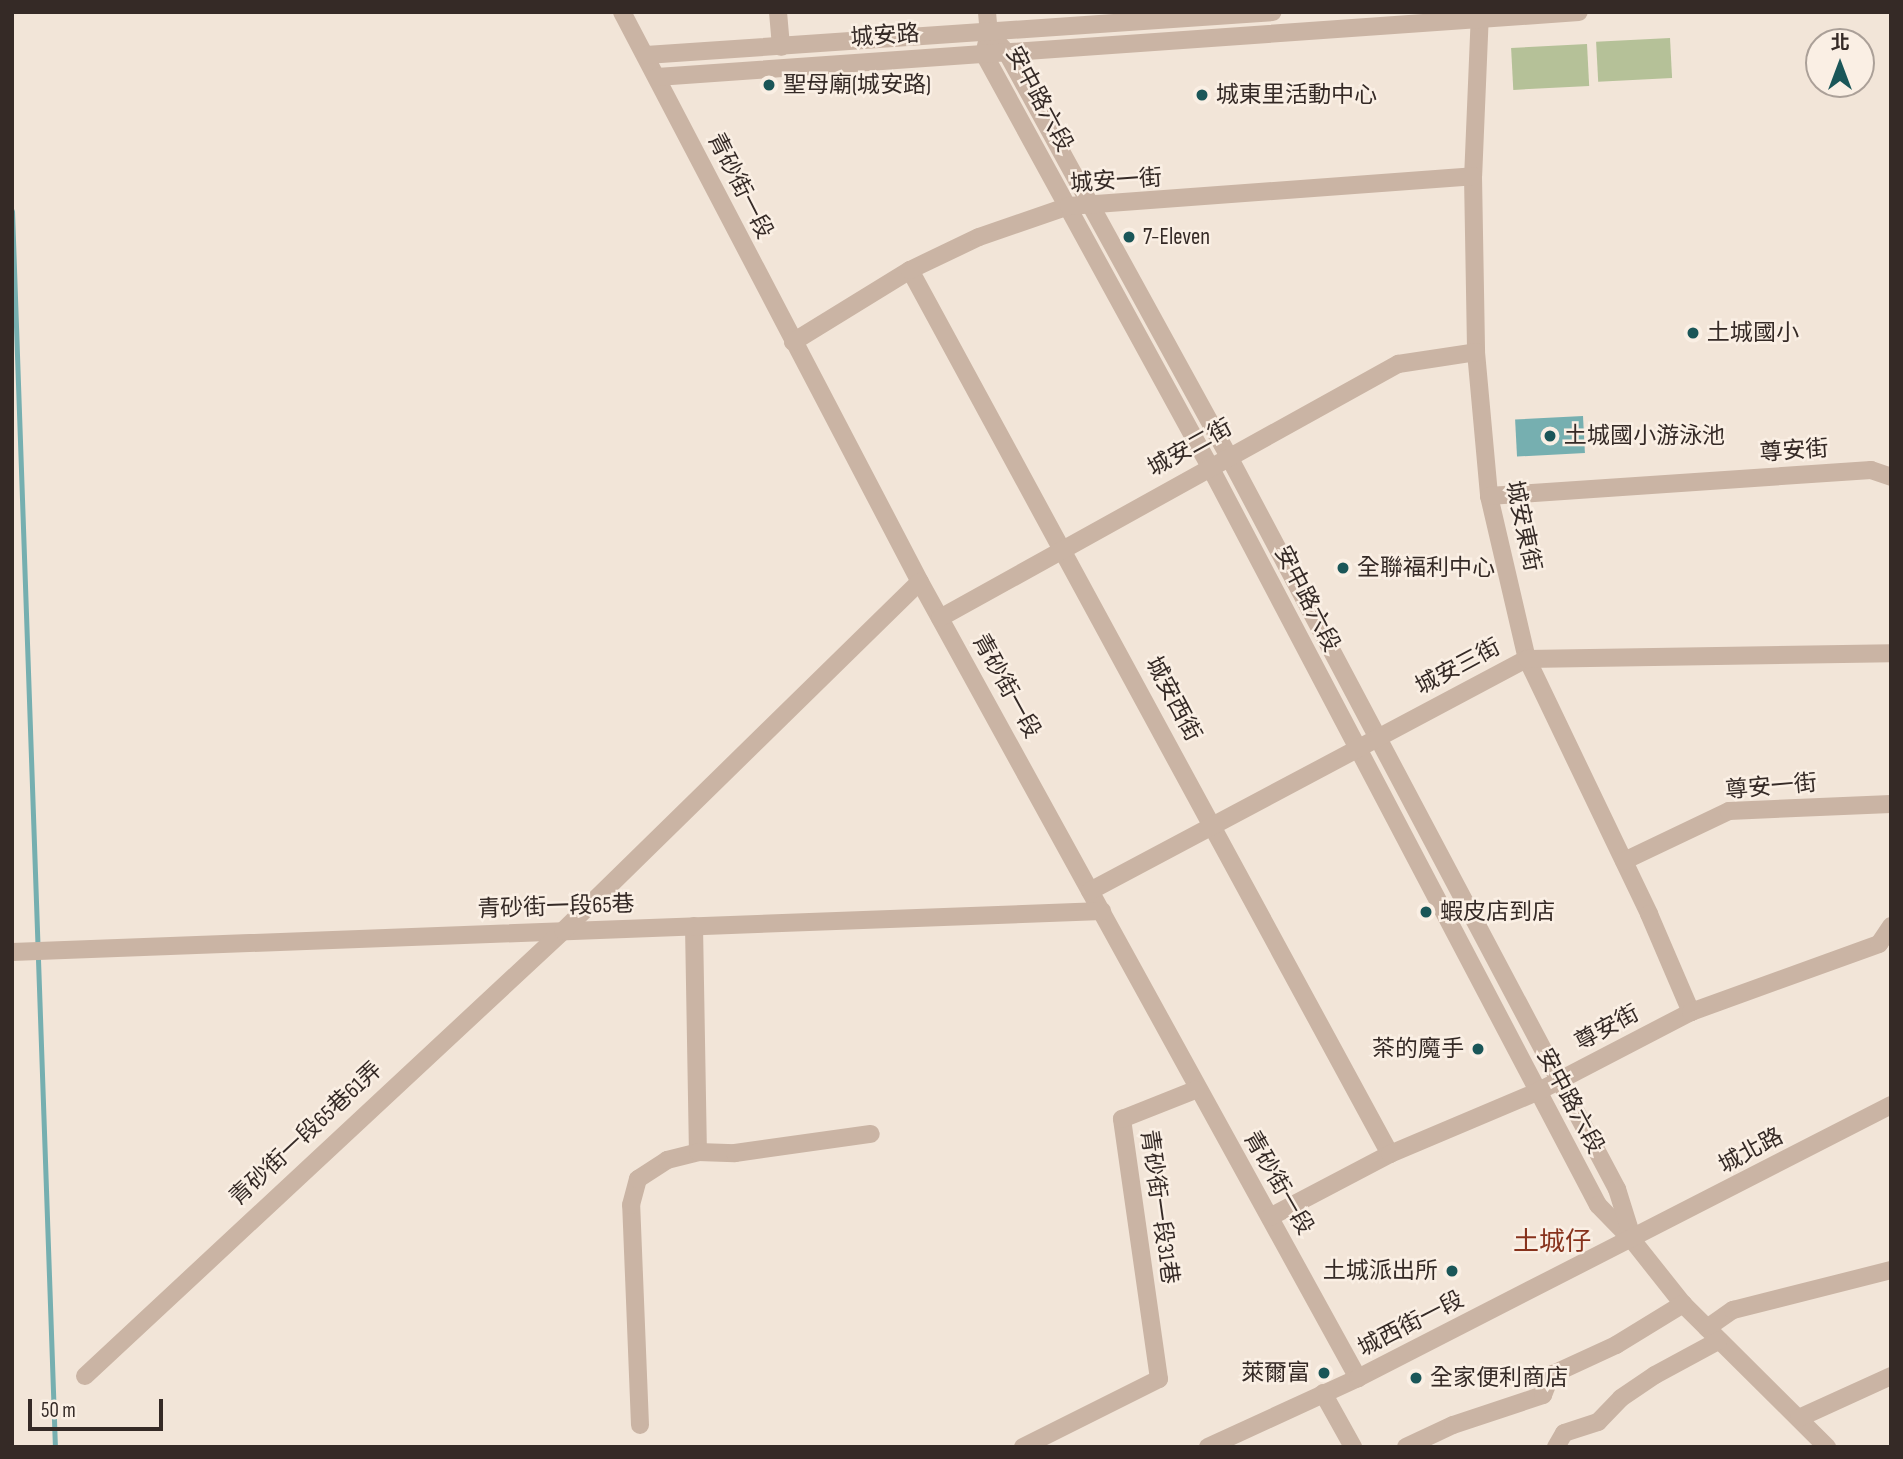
<!DOCTYPE html>
<meta charset="utf-8">
<style>
body{margin:0}
#map{position:relative;width:1903px;height:1459px;overflow:hidden;background:#f2e5d8;font-family:"Sofia Sans Condensed","Noto Sans TC",sans-serif}
div>[style]{position:absolute}
.green>*{inset:0;background:#b5c198;transform-origin:0 0}
.water>*{inset:0;background:#76afb0;transform-origin:0 0}
.stream>*{height:5px;margin:-2.5px;padding:0 2.5px;transform-origin:2.5px;border-radius:2.5px;background:#76afb0}
.minor>*{height:18px;margin:-9px;padding:0 9px;transform-origin:9px;border-radius:9px;background:#cab4a4}
.dots>*{width:19px;height:19px;translate:-50% -50%;box-sizing:border-box;border:4px solid #faefe4;border-radius:50%}
span{translate:-50% -50%;white-space:nowrap;text-align:center;line-height:1.15;-webkit-text-stroke:5px #faefe4;paint-order:stroke}
.street-label{font-size:23px;color:#352a26}
.poi-label{font-size:23px;color:#352a26}
.left{translate:0 -50%;text-align:left}
.right{translate:-100% -50%;text-align:right}
.quarter-label{font-size:26px;color:#87321c}
.frame{position:absolute;inset:0;border:14px solid #352a26;pointer-events:none}
.north{position:absolute;left:1805px;top:28px;width:70px;height:70px;box-sizing:border-box;background:#faefe4;border:2px solid #aba098;border-radius:50%;rotate:0deg;font-size:19px;font-weight:700;line-height:28px;text-align:center;color:#352a26}
.north::after{content:'';display:block;margin:auto;width:24px;height:32px;background:#1a5658;clip-path:polygon(50% 0,100% 100%,50% 72%,0 100%)}
.scale{position:absolute;left:28px;top:1399px;width:135px;height:32px;box-sizing:border-box;border:4px solid #352a26;border-top:0;padding-left:9px;font-size:21px;line-height:24px;white-space:nowrap;color:#352a26;-webkit-text-stroke:5px #faefe4;paint-order:stroke}
</style>
<div id="map">
<div class="green">
<i style="left:1670px;top:38px;width:40px;height:74px;rotate:87deg"></i>
<i style="left:1587px;top:44px;width:42px;height:76px;rotate:87deg"></i>
</div>
<div class="water">
<i style="left:1583px;top:416px;width:37px;height:68px;rotate:87deg"></i>
</div>
<div class="stream">
<i style="left:12px;top:211px;width:1237px;rotate:88.01deg"></i>
</div>
<div class="minor">
<i style="left:622px;top:12px;width:643px;rotate:62.4deg"></i>
<i style="left:920px;top:582px;width:909px;rotate:61.18deg"></i>
<i style="left:778px;top:12px;width:35px;rotate:85deg"></i>
<i style="left:987px;top:12px;width:21px;rotate:85deg"></i>
<i style="left:989px;top:33px;width:22px;rotate:103deg"></i>
<i style="left:984px;top:54px;width:469px;rotate:61.3deg"></i>
<i style="left:1209px;top:465px;width:836px;rotate:62.27deg"></i>
<i style="left:1598px;top:1205px;width:50px;rotate:45.8deg"></i>
<i style="left:1633px;top:1241px;width:80px;rotate:51.6deg"></i>
<i style="left:1683px;top:1304px;width:203px;rotate:44.8deg"></i>
<i style="left:1480px;top:12px;width:164px;rotate:92.4deg"></i>
<i style="left:1473px;top:176px;width:176px;rotate:89deg"></i>
<i style="left:1476px;top:352px;width:145px;rotate:84.8deg"></i>
<i style="left:1489px;top:496px;width:167px;rotate:76.9deg"></i>
<i style="left:1527px;top:659px;width:283px;rotate:64.4deg"></i>
<i style="left:1649px;top:914px;width:107px;rotate:66.8deg"></i>
<i style="left:989px;top:33px;width:27px;rotate:48deg"></i>
<i style="left:1007px;top:53px;width:459px;rotate:61.2deg"></i>
<i style="left:1228px;top:455px;width:831px;rotate:62.08deg"></i>
<i style="left:1617px;top:1189px;width:50px;rotate:72.6deg"></i>
<i style="left:646px;top:55px;width:628px;rotate:-3.92deg"></i>
<i style="left:657px;top:77px;width:924px;rotate:-4.03deg"></i>
<i style="left:910px;top:270px;width:1006px;rotate:61.5deg"></i>
<i style="left:793px;top:342px;width:137px;rotate:-31.6deg"></i>
<i style="left:910px;top:270px;width:76px;rotate:-25.6deg"></i>
<i style="left:979px;top:237px;width:95px;rotate:-19deg"></i>
<i style="left:1069px;top:206px;width:405px;rotate:-4.2deg"></i>
<i style="left:1489px;top:496px;width:383px;rotate:-3.9deg"></i>
<i style="left:1871px;top:470px;width:21px;rotate:19deg"></i>
<i style="left:940px;top:618px;width:524px;rotate:-29.01deg"></i>
<i style="left:1398px;top:364px;width:79px;rotate:-8.7deg"></i>
<i style="left:1624px;top:861px;width:116px;rotate:-25.5deg"></i>
<i style="left:1729px;top:811px;width:162px;rotate:-2.5deg"></i>
<i style="left:1090px;top:891px;width:495px;rotate:-28deg"></i>
<i style="left:1527px;top:659px;width:364px;rotate:-0.9deg"></i>
<i style="left:694px;top:926px;width:226px;rotate:89deg"></i>
<i style="left:12px;top:952px;width:1091px;rotate:-2.15deg"></i>
<i style="left:1270px;top:1217px;width:136px;rotate:-27.7deg"></i>
<i style="left:1390px;top:1154px;width:160px;rotate:-22.9deg"></i>
<i style="left:1537px;top:1092px;width:174px;rotate:-27.5deg"></i>
<i style="left:1691px;top:1012px;width:200px;rotate:-19.9deg"></i>
<i style="left:1879px;top:944px;width:22px;rotate:-56deg"></i>
<i style="left:1707px;top:1328px;width:32px;rotate:-35deg"></i>
<i style="left:1733px;top:1310px;width:163px;rotate:-14.2deg"></i>
<i style="left:85px;top:1376px;width:653px;rotate:-42.95deg"></i>
<i style="left:563px;top:931px;width:499px;rotate:-44.4deg"></i>
<i style="left:1323px;top:1393px;width:62px;rotate:60.9deg"></i>
<i style="left:1799px;top:1418px;width:101px;rotate:-24.5deg"></i>
<i style="left:640px;top:1425px;width:220px;rotate:-92.3deg"></i>
<i style="left:631px;top:1205px;width:27px;rotate:-75deg"></i>
<i style="left:638px;top:1179px;width:35px;rotate:-33deg"></i>
<i style="left:667px;top:1160px;width:32px;rotate:-14deg"></i>
<i style="left:698px;top:1152px;width:37px;rotate:2deg"></i>
<i style="left:735px;top:1153px;width:137px;rotate:-8deg"></i>
<i style="left:1023px;top:1447px;width:152px;rotate:-26.6deg"></i>
<i style="left:1159px;top:1379px;width:263px;rotate:-98.1deg"></i>
<i style="left:1122px;top:1119px;width:79px;rotate:-21.7deg"></i>
<i style="left:1208px;top:1447px;width:165px;rotate:-24.7deg"></i>
<i style="left:1358px;top:1378px;width:599px;rotate:-27.12deg"></i>
<i style="left:1406px;top:1447px;width:52px;rotate:-25.1deg"></i>
<i style="left:1453px;top:1425px;width:95px;rotate:-18.4deg"></i>
<i style="left:1543px;top:1395px;width:22px;rotate:-68deg"></i>
<i style="left:1551px;top:1375px;width:72px;rotate:-24.8deg"></i>
<i style="left:1616px;top:1345px;width:79px;rotate:-31.5deg"></i>
<i style="left:1556px;top:1447px;width:16px;rotate:-60deg"></i>
<i style="left:1564px;top:1433px;width:36px;rotate:-18deg"></i>
<i style="left:1598px;top:1422px;width:33px;rotate:-46deg"></i>
<i style="left:1621px;top:1398px;width:41px;rotate:-34.1deg"></i>
<i style="left:1655px;top:1375px;width:72px;rotate:-28.4deg"></i>
</div>
<div class="dots">
<i style="left:769px;top:85px;background:#1a5658"></i>
<i style="left:1202px;top:95px;background:#1a5658"></i>
<i style="left:1129px;top:237px;background:#1a5658"></i>
<i style="left:1693px;top:333px;background:#1a5658"></i>
<i style="left:1550px;top:436px;background:#1a5658"></i>
<i style="left:1343px;top:568px;background:#1a5658"></i>
<i style="left:1426px;top:912px;background:#1a5658"></i>
<i style="left:1478px;top:1049px;background:#1a5658"></i>
<i style="left:1452px;top:1271px;background:#1a5658"></i>
<i style="left:1324px;top:1373px;background:#1a5658"></i>
<i style="left:1416px;top:1378px;background:#1a5658"></i>
</div>
<div class="street-label">
<span style="left:885px;top:36px;rotate:-4deg">城安路</span>
<span style="left:1039px;top:99px;rotate:62deg">安中路六段</span>
<span style="left:1116px;top:181px;rotate:-4deg">城安一街</span>
<span style="left:740px;top:186px;rotate:63deg">青砂街一段</span>
<span style="left:1190px;top:448px;rotate:-29deg">城安二街</span>
<span style="left:1794px;top:451px;rotate:-4deg">尊安街</span>
<span style="left:1523px;top:526px;rotate:78deg">城安東街</span>
<span style="left:1307px;top:599px;rotate:63deg">安中路六段</span>
<span style="left:1458px;top:667px;rotate:-28deg">城安三街</span>
<span style="left:1006px;top:686px;rotate:61deg">青砂街一段</span>
<span style="left:1173px;top:699px;rotate:62deg">城安西街</span>
<span style="left:1771px;top:787px;rotate:-5deg">尊安一街</span>
<span style="left:556px;top:907px;rotate:-2deg">青砂街一段65巷</span>
<span style="left:1607px;top:1028px;rotate:-28deg">尊安街</span>
<span style="left:1570px;top:1101px;rotate:62deg">安中路六段</span>
<span style="left:306px;top:1134px;rotate:-43deg">青砂街一段65巷61弄</span>
<span style="left:1751px;top:1151px;rotate:-28deg">城北路</span>
<span style="left:1278px;top:1183px;rotate:60deg">青砂街一段</span>
<span style="left:1159px;top:1207px;rotate:82deg">青砂街一段31巷</span>
<span style="left:1411px;top:1324px;rotate:-27deg">城西街一段</span>
</div>
<div class="poi-label">
<span class="left" style="left:783px;top:85px">聖母廟(城安路)</span>
<span class="left" style="left:1216px;top:95px">城東里活動中心</span>
<span class="left" style="left:1143px;top:237px">7-Eleven</span>
<span class="left" style="left:1707px;top:333px">土城國小</span>
<span class="left" style="left:1564px;top:436px">土城國小游泳池</span>
<span class="left" style="left:1357px;top:568px">全聯福利中心</span>
<span class="left" style="left:1440px;top:912px">蝦皮店到店</span>
<span class="right" style="left:1464px;top:1049px">茶的魔手</span>
<span class="right" style="left:1438px;top:1271px">土城派出所</span>
<span class="right" style="left:1310px;top:1373px">萊爾富</span>
<span class="left" style="left:1430px;top:1378px">全家便利商店</span>
</div>
<div class="quarter-label">
<span style="left:1552px;top:1243px">土城仔</span>
</div>
<div class="frame"></div>
<div class="north">北</div>
<div class="scale">50 m</div>
</div>
